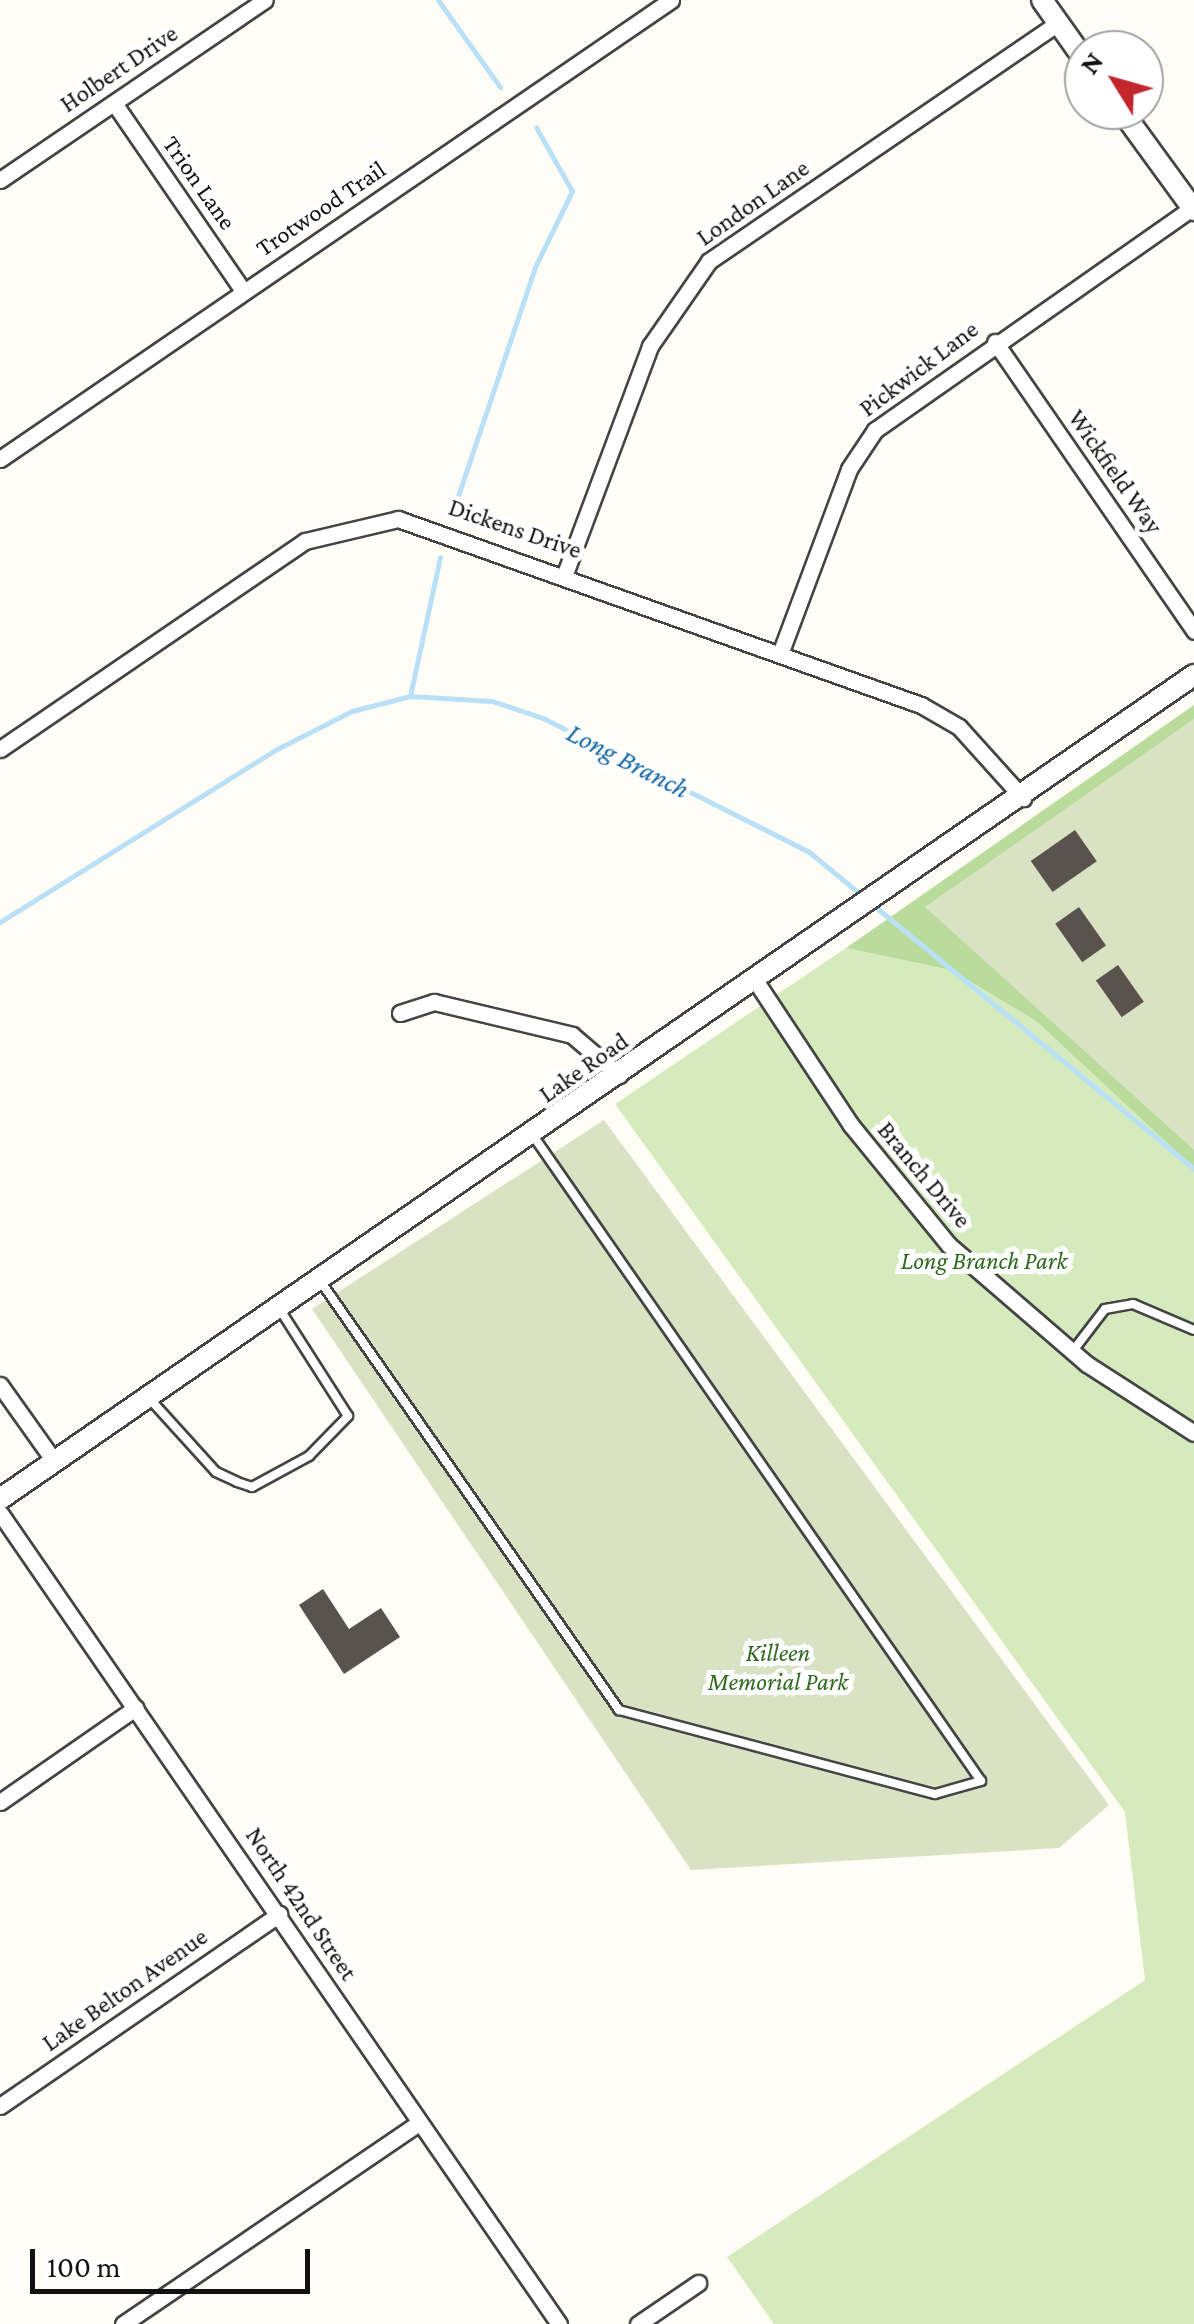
<!DOCTYPE html>
<style>
body{margin:0}
#map{position:relative;width:1194px;height:2324px;overflow:hidden;background:#fffdf5;font-family:"Crimson Pro",serif}
div>[style]{position:absolute}
.green>*{inset:0;background:#d5ebbd}
.forest>*{inset:0;background:#b9dc9c}
.cemetery>*{inset:0;background:#d9e3c4}
.stream>*{height:5px;margin:-2.5px;padding:0 2.5px;transform-origin:2.5px;border-radius:2.5px;background:#b9e0f7}
.building>*{inset:0;background:#5a524d;transform-origin:0 0}
.roads{filter:drop-shadow(2px 0 #444) drop-shadow(-2px 0 #444) drop-shadow(0 2px #444) drop-shadow(0 -2px #444)}
.service>*{height:8px;margin:-4px;padding:0 4px;transform-origin:4px;border-radius:4px;background:#fff}
.minor>*{height:15px;margin:-7.5px;padding:0 7.5px;transform-origin:7.5px;border-radius:7.5px;background:#fff}
.tertiary>*{height:20px;margin:-10px;padding:0 10px;transform-origin:10px;border-radius:10px;background:#fff}
span{translate:-50% -50%;white-space:nowrap;text-align:center;line-height:1.15;-webkit-text-stroke:10px #fff;paint-order:stroke}
.street-label{font-size:25px;color:#111}
.park-label{font-size:25px;color:#2f6b1f;font-style:italic}
.water-label{font-size:28px;color:#1768a6;font-style:italic}
.north{position:absolute;left:1064px;top:30px;width:100px;height:100px;box-sizing:border-box;background:#fff;border:2px solid #a0a0a0;border-radius:50%;rotate:307deg;font-size:28px;font-weight:700;line-height:40px;text-align:center;color:#111}
.north::after{content:'';display:block;margin:auto;width:35px;height:45px;background:#c4262e;clip-path:polygon(50% 0,100% 100%,50% 72%,0 100%)}
.scale{position:absolute;left:30px;top:2249px;width:280px;height:45px;box-sizing:border-box;border:5px solid #111;border-top:0;padding-left:12px;font-size:30px;line-height:35px;white-space:nowrap;color:#111;-webkit-text-stroke:8px #fff;paint-order:stroke}
</style>
<div id="map">
<div class="green">
<i style="clip-path:polygon(846px 948px,951px 970px,1036px 1021px,1194px 1168px,1194px 2324px,774px 2324px,727px 2257px,1145px 1980px,1125px 1812px,615px 1104px)"></i>
</div>
<div class="forest">
<i style="clip-path:polygon(1194px 705px,1194px 1168px,1036px 1021px,951px 970px,846px 948px)"></i>
</div>
<div class="cemetery">
<i style="clip-path:polygon(1194px 719px,1194px 1150px,925px 907px)"></i>
<i style="clip-path:polygon(604px 1120px,1109px 1805px,1059px 1848px,691px 1870px,312px 1309px)"></i>
</div>
<div class="stream">
<i style="left:438px;top:0;width:107px;rotate:54.5deg"></i>
<i style="left:454px;top:508px;width:254px;rotate:-71.4deg"></i>
<i style="left:535px;top:267px;width:85px;rotate:-64deg"></i>
<i style="left:572px;top:191px;width:73px;rotate:-119.4deg"></i>
<i style="left:410px;top:696px;width:142px;rotate:-77.8deg"></i>
<i style="left:873px;top:905px;width:416px;rotate:39.4deg"></i>
<i style="left:0;top:922px;width:327px;rotate:-32deg"></i>
<i style="left:277px;top:749px;width:84px;rotate:-26.9deg"></i>
<i style="left:352px;top:711px;width:60px;rotate:-14.5deg"></i>
<i style="left:410px;top:696px;width:82px;rotate:3.5deg"></i>
<i style="left:492px;top:701px;width:54px;rotate:18.4deg"></i>
<i style="left:543px;top:718px;width:297px;rotate:26.7deg"></i>
<i style="left:808px;top:851px;width:74px;rotate:39.5deg"></i>
</div>
<div class="building">
<i style="left:1075px;top:830px;width:38px;height:54px;rotate:55deg"></i>
<i style="left:1079px;top:907px;width:47px;height:29px;rotate:55deg"></i>
<i style="left:1118px;top:965px;width:45px;height:27px;rotate:55deg"></i>
<i style="clip-path:polygon(323px 1589px,349px 1629px,381px 1608px,400px 1637px,344px 1674px,299px 1605px)"></i>
</div>
<div class="roads">
<div class="service">
<i style="left:321px;top:1282px;width:522px;rotate:55.15deg"></i>
<i style="left:619px;top:1710px;width:327px;rotate:14.9deg"></i>
<i style="left:935px;top:1794px;width:48px;rotate:-15.8deg"></i>
<i style="left:981px;top:1781px;width:788px;rotate:-124.76deg"></i>
<i style="left:1072px;top:1352px;width:54px;rotate:-52.5deg"></i>
<i style="left:1105px;top:1309px;width:28px;rotate:-10deg"></i>
<i style="left:1133px;top:1304px;width:66px;rotate:23.1deg"></i>
<i style="left:148px;top:1397px;width:101px;rotate:47.8deg"></i>
<i style="left:216px;top:1472px;width:23px;rotate:25deg"></i>
<i style="left:237px;top:1482px;width:16px;rotate:18deg"></i>
<i style="left:252px;top:1487px;width:65px;rotate:-28.5deg"></i>
<i style="left:309px;top:1456px;width:56px;rotate:-45.7deg"></i>
<i style="left:348px;top:1416px;width:128px;rotate:-122.6deg"></i>
</div>
<div class="minor">
<i style="left:114px;top:103px;width:229px;rotate:55.5deg"></i>
<i style="left:0;top:180px;width:320px;rotate:-34.2deg"></i>
<i style="left:995px;top:342px;width:351px;rotate:55.4deg"></i>
<i style="left:0;top:459px;width:813px;rotate:-34.37deg"></i>
<i style="left:566px;top:571px;width:240px;rotate:-69.5deg"></i>
<i style="left:650px;top:346px;width:103px;rotate:-55.2deg"></i>
<i style="left:709px;top:261px;width:422px;rotate:-34.3deg"></i>
<i style="left:780px;top:654px;width:197px;rotate:-69.5deg"></i>
<i style="left:849px;top:469px;width:47px;rotate:-56.3deg"></i>
<i style="left:875px;top:430px;width:387px;rotate:-35deg"></i>
<i style="left:0;top:749px;width:369px;rotate:-34.3deg"></i>
<i style="left:305px;top:541px;width:96px;rotate:-13.3deg"></i>
<i style="left:398px;top:519px;width:555px;rotate:19.58deg"></i>
<i style="left:921px;top:705px;width:44px;rotate:30.1deg"></i>
<i style="left:959px;top:727px;width:96px;rotate:48deg"></i>
<i style="left:755px;top:980px;width:174px;rotate:56.5deg"></i>
<i style="left:851px;top:1125px;width:155px;rotate:50.8deg"></i>
<i style="left:949px;top:1245px;width:182px;rotate:40.8deg"></i>
<i style="left:1087px;top:1364px;width:127px;rotate:32.8deg"></i>
<i style="left:400px;top:1013px;width:36px;rotate:-18deg"></i>
<i style="left:434px;top:1002px;width:142px;rotate:13.4deg"></i>
<i style="left:572px;top:1035px;width:62px;rotate:40.4deg"></i>
<i style="left:0;top:1385px;width:93px;rotate:54.6deg"></i>
<i style="left:0;top:1513px;width:985px;rotate:55.42deg"></i>
<i style="left:0;top:1802px;width:165px;rotate:-34.8deg"></i>
<i style="left:0;top:2106px;width:339px;rotate:-34.5deg"></i>
<i style="left:123px;top:2324px;width:358px;rotate:-34.2deg"></i>
<i style="left:638px;top:2324px;width:73px;rotate:-34.3deg"></i>
</div>
<div class="tertiary">
<i style="left:1042px;top:0;width:72px;rotate:54.6deg"></i>
<i style="left:1121px;top:110px;width:124px;rotate:53.9deg"></i>
<i style="left:0;top:1499px;width:1451px;rotate:-34.61deg"></i>
</div>
</div>
<div class="street-label">
<span style="left:119px;top:69px;rotate:-34deg">Holbert Drive</span>
<span style="left:199px;top:183px;rotate:55deg">Trion Lane</span>
<span style="left:753px;top:203px;rotate:-35deg">London Lane</span>
<span style="left:321px;top:209px;rotate:-34deg">Trotwood Trail</span>
<span style="left:919px;top:369px;rotate:-37deg">Pickwick Lane</span>
<span style="left:1115px;top:472px;rotate:55deg">Wickfield Way</span>
<span style="left:515px;top:529px;rotate:19deg">Dickens Drive</span>
<span style="left:584px;top:1068px;rotate:-35deg">Lake Road</span>
<span style="left:924px;top:1175px;rotate:50deg">Branch Drive</span>
<span style="left:301px;top:1904px;rotate:56deg">North 42nd Street</span>
<span style="left:125px;top:1990px;rotate:-35deg">Lake Belton Avenue</span>
</div>
<div class="park-label">
<span style="left:984px;top:1261px">Long Branch Park</span>
<span style="left:778px;top:1668px">Killeen<br>Memorial Park</span>
</div>
<div class="water-label">
<span style="left:628px;top:761px;rotate:27deg">Long Branch</span>
</div>
<div class="north">N</div>
<div class="scale">100 m</div>
</div>
